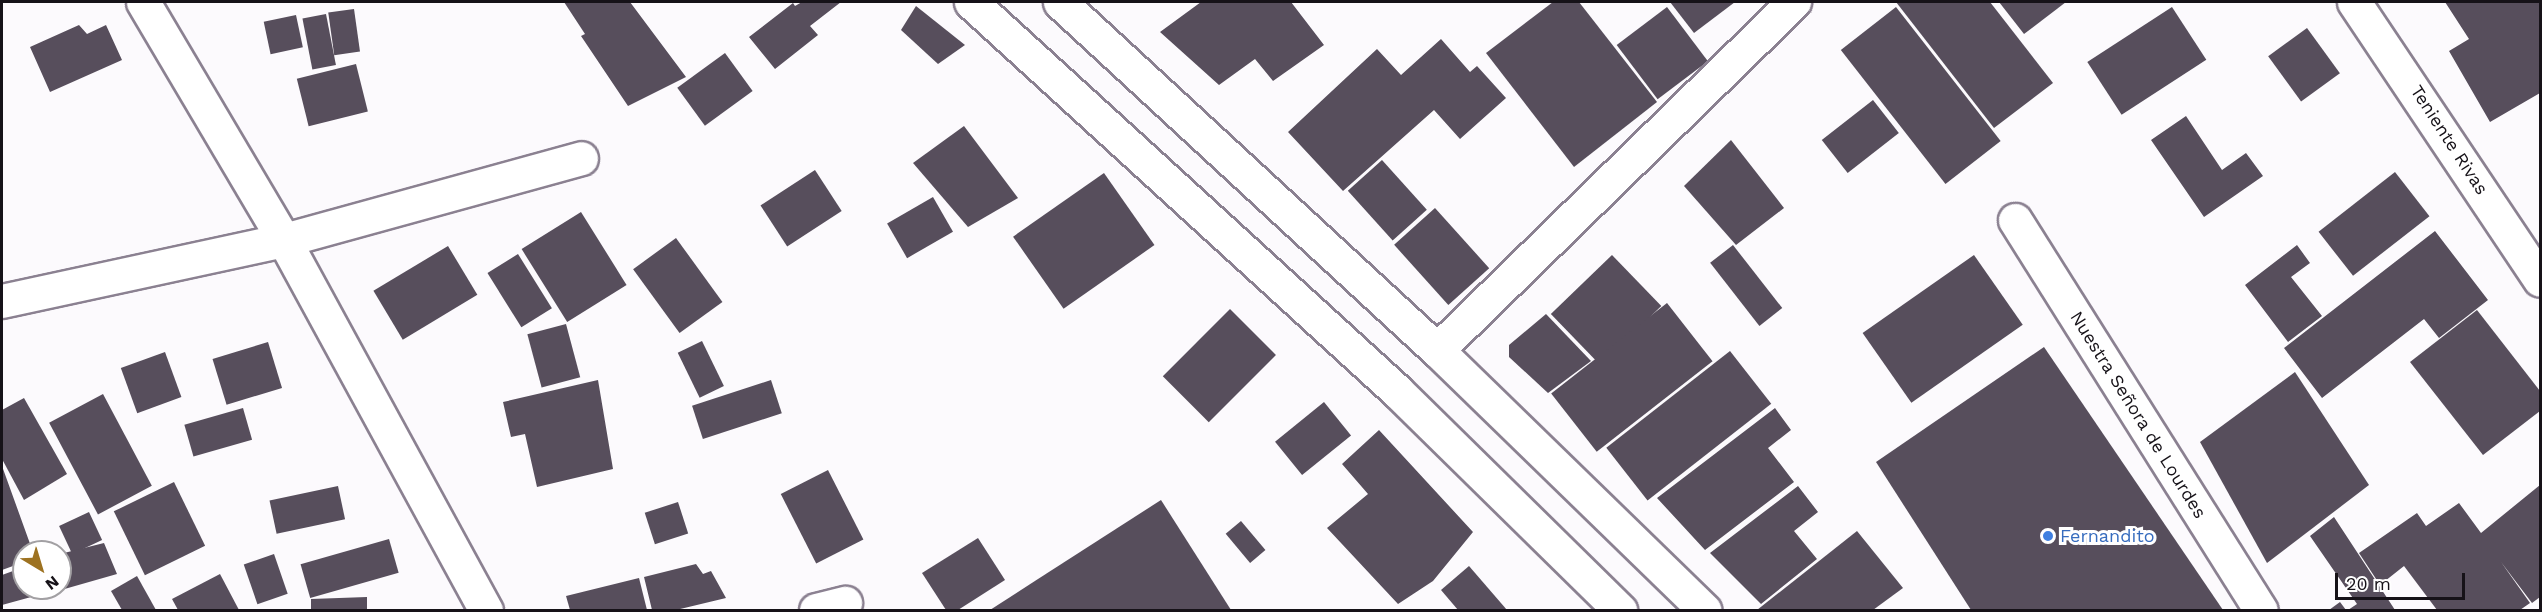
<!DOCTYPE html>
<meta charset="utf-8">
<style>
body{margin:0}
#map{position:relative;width:2542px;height:612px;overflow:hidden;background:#fcfafd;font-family:"Work Sans",sans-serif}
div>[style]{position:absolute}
.building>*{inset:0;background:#574e5c;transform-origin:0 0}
.roads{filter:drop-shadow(2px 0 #8b8191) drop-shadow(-2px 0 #8b8191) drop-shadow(0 2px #8b8191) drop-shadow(0 -2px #8b8191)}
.minor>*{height:33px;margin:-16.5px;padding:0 16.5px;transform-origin:16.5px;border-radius:16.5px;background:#fff}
.trunk>*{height:33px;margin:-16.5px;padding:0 16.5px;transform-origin:16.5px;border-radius:16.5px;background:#fff}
.dots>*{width:16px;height:16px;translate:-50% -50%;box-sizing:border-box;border:3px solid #fff;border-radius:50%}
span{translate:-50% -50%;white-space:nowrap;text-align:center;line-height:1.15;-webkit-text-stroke:6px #fff;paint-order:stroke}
.street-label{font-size:18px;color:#161218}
.shop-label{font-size:18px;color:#366cbe}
.left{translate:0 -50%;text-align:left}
.frame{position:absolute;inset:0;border:3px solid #161218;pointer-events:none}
.north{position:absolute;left:12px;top:540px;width:60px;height:60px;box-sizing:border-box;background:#fff;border:2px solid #a2a0a3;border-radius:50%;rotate:142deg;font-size:16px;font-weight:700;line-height:24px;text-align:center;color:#161218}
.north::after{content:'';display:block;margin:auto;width:21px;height:27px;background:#9d7221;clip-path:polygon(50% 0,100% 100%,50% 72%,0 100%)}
.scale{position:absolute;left:2335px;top:573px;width:130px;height:27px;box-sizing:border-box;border:3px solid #161218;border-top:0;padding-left:8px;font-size:18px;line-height:21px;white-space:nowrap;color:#161218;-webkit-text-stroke:4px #fff;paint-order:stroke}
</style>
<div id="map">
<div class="building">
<i style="clip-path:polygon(564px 2px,630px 2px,686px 77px,628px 106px,581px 36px,585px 34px)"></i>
<i style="clip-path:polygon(802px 2px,841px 2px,810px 26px,818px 35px,775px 69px,749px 37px,793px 3px,795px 6px)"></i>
<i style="clip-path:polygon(1201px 2px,1291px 2px,1324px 45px,1273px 81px,1255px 59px,1219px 85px,1160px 32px)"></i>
<i style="clip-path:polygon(1553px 2px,1579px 2px,1657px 102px,1574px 167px,1486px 53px)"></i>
<i style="clip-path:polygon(1670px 2px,1735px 2px,1694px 33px)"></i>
<i style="clip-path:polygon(1896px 2px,1990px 2px,2053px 83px,1994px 128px)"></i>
<i style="clip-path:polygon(1999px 2px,2066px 2px,2024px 34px)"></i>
<i style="clip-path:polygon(2445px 2px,2540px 2px,2540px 93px,2490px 122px,2449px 51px,2469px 39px)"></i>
<i style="clip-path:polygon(916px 6px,965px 45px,938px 64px,901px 30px)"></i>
<i style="left:1667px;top:7px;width:68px;height:63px;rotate:53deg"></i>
<i style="left:1896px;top:7px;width:170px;height:70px;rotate:52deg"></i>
<i style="left:2172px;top:7px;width:63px;height:101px;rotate:57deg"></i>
<i style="left:354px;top:9px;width:43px;height:26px;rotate:82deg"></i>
<i style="left:326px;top:14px;width:52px;height:24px;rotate:79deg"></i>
<i style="left:296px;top:15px;width:33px;height:33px;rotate:78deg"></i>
<i style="clip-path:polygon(79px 25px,87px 34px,106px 25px,122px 60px,50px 92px,30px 47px)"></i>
<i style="left:2307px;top:28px;width:56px;height:48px;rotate:54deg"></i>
<i style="clip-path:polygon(1441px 39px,1470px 72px,1477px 66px,1506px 98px,1460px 139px,1434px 110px,1343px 191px,1288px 132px,1377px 49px,1401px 75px)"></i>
<i style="left:725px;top:53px;width:47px;height:59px;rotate:54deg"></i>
<i style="left:356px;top:64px;width:49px;height:61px;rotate:76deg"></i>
<i style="left:1873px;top:100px;width:42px;height:65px;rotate:52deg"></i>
<i style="clip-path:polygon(2186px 116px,2222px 170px,2246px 153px,2263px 176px,2204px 217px,2151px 140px)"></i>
<i style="clip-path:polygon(964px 126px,1018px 198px,968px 227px,913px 163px)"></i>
<i style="clip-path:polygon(1731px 140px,1784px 208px,1736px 245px,1684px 186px)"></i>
<i style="left:1382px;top:160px;width:67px;height:46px;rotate:48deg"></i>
<i style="left:815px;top:170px;width:49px;height:65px;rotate:57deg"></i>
<i style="left:2395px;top:172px;width:56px;height:97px;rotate:52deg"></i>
<i style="left:1104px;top:173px;width:88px;height:111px;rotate:55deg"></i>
<i style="left:933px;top:197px;width:40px;height:53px;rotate:60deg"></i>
<i style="left:1435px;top:208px;width:81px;height:55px;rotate:48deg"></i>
<i style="left:581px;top:212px;width:86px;height:70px;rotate:58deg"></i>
<i style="clip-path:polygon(2435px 231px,2488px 300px,2439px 338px,2424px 319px,2322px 398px,2284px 348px)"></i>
<i style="left:676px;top:238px;width:79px;height:53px;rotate:54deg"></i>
<i style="left:1733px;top:245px;width:80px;height:29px;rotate:52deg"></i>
<i style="clip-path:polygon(2297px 245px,2310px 263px,2291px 277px,2322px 316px,2288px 342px,2245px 285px)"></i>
<i style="left:448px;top:246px;width:57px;height:87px;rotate:59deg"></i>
<i style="left:518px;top:254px;width:64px;height:36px;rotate:58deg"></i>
<i style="left:1612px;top:255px;width:71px;height:85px;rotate:46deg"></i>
<i style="left:1974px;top:255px;width:85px;height:136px;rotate:55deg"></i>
<i style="left:1667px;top:303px;width:74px;height:147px;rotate:52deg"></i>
<i style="left:1230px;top:309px;width:65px;height:95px;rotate:45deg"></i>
<i style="clip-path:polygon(2477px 310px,2540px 391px,2540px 411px,2483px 455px,2410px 362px)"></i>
<i style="clip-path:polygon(1546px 314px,1591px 361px,1548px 393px,1509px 357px,1509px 345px)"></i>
<i style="left:566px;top:324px;width:55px;height:40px;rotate:75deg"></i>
<i style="left:702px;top:341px;width:50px;height:27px;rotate:64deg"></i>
<i style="left:268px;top:342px;width:48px;height:58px;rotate:73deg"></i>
<i style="clip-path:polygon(2044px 347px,2223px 610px,1971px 610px,1876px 462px)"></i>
<i style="left:1730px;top:351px;width:67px;height:157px;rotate:52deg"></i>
<i style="left:165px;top:352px;width:48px;height:47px;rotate:70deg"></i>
<i style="clip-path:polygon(2295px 372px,2369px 485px,2267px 563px,2200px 442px)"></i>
<i style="clip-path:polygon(598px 380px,613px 469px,537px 487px,525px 434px,511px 437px,503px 402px)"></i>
<i style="left:771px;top:380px;width:35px;height:83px;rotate:72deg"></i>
<i style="left:103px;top:394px;width:104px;height:61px;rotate:62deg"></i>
<i style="clip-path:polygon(24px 398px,67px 474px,24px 500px,2px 459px,2px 410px)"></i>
<i style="left:1324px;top:402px;width:43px;height:63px;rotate:51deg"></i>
<i style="left:243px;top:408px;width:33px;height:61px;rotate:74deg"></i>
<i style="clip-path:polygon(1775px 408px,1791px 430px,1768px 448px,1794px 482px,1705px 550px,1657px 498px)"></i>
<i style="clip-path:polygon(1379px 430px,1473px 532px,1433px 581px,1398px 604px,1327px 528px,1368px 494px,1342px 464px)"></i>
<i style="clip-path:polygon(2px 466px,33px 552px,24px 552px,24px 562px,2px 570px)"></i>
<i style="left:828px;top:470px;width:78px;height:53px;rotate:63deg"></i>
<i style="left:174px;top:482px;width:71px;height:67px;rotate:64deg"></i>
<i style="clip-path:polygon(2540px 485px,2540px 597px,2532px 603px,2501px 562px,2530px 603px,2520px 610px,2437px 610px,2404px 566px,2380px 585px,2359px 553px,2417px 513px,2426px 526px,2459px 503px,2481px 533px)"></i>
<i style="left:338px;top:486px;width:34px;height:70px;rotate:78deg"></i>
<i style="clip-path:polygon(1798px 486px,1818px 512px,1794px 531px,1817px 559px,1761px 604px,1710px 553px)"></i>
<i style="clip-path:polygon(1161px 500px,1231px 610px,990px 610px,1038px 579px)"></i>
<i style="left:678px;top:502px;width:33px;height:35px;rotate:72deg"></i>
<i style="left:89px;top:512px;width:31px;height:33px;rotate:65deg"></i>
<i style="clip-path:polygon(2334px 517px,2395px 610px,2348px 610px,2357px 604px,2310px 536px)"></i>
<i style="left:1241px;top:521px;width:38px;height:20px;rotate:50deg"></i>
<i style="clip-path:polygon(1857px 531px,1903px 588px,1873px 610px,1757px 610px)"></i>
<i style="clip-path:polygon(978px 538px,1005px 580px,958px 610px,946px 610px,922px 573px)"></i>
<i style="left:389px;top:539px;width:35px;height:92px;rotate:74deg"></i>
<i style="clip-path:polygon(104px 543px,117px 574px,47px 594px,45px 588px,60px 588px,60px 554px)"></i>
<i style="left:274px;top:554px;width:42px;height:32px;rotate:71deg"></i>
<i style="clip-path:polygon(696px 564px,703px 574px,711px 571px,726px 598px,676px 610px,652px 610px,644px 577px)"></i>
<i style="clip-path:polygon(1469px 566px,1507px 610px,1458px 610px,1441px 590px)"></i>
<i style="clip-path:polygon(24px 567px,24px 588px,40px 588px,42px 594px,2px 605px,2px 575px)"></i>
<i style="clip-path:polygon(220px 574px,239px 610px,178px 610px,172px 599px)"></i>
<i style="clip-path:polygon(137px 576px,156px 610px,122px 610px,111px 591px)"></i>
<i style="clip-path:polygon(639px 578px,647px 610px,570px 610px,566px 596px)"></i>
<i style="clip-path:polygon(367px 597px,367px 610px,311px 610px,311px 599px)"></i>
<i style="clip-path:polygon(2340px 602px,2346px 610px,2329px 610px)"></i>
</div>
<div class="roads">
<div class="minor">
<i style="left:143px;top:2px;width:277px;rotate:59.4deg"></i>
<i style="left:284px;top:240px;width:422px;rotate:61.4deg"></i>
<i style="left:2354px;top:2px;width:334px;rotate:56.2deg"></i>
<i style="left:2015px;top:220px;width:461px;rotate:57.8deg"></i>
<i style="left:2px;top:301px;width:289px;rotate:-12.2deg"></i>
<i style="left:284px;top:240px;width:308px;rotate:-15.4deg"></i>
<i style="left:1437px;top:350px;width:499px;rotate:-44.3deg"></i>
<i style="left:816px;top:610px;width:30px;rotate:-14deg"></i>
</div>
<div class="trunk">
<i style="left:971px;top:2px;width:577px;rotate:42.4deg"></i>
<i style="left:1397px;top:391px;width:313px;rotate:44.5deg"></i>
<i style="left:1060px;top:2px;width:513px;rotate:42.71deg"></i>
<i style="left:1437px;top:350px;width:373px;rotate:44.2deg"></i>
</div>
</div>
<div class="dots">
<i style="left:2048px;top:536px;background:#3f7fe0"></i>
</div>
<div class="street-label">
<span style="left:2449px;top:140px;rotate:57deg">Teniente Rivas</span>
<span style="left:2138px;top:415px;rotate:58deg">Nuestra Señora de Lourdes</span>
</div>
<div class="shop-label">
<span class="left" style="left:2060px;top:536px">Fernandito</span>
</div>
<div class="frame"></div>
<div class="north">N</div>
<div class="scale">20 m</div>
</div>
